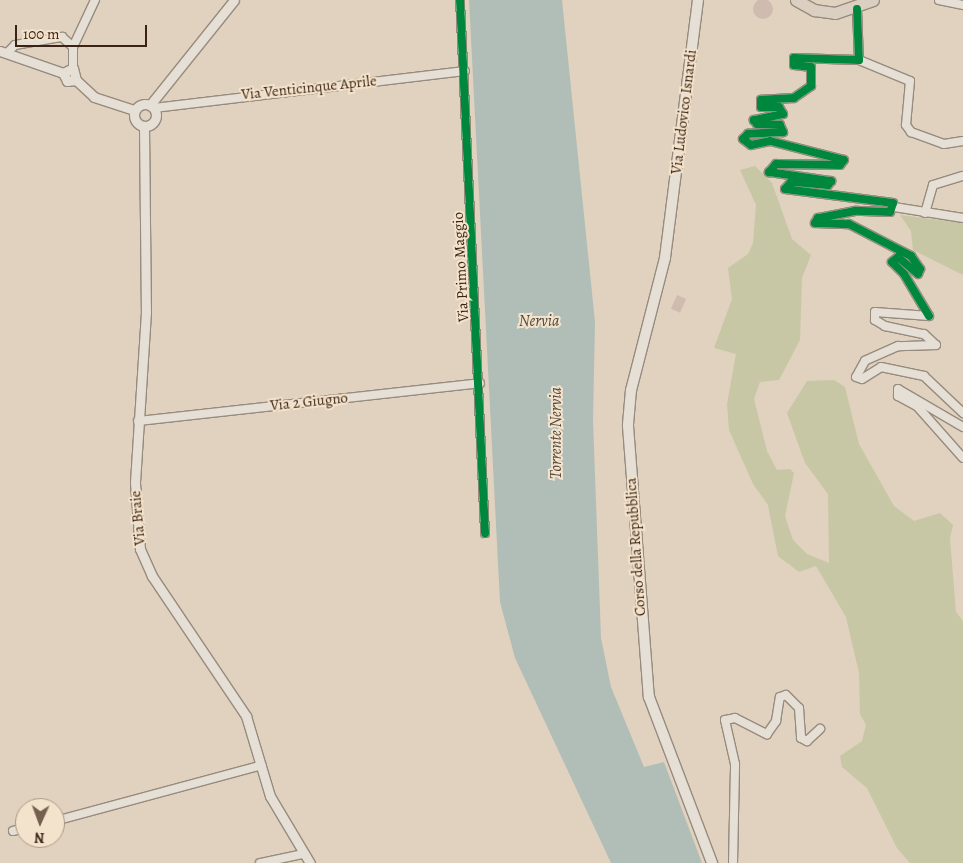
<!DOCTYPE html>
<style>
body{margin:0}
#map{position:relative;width:963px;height:863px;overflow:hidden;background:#e0d2be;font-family:Alegreya,serif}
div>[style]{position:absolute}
.green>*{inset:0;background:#c7c7a5}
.water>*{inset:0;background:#b1beb8}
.building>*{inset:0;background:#d0bbb0;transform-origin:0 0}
.round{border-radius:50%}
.roads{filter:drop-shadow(1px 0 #968b7e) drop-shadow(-1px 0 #968b7e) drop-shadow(0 1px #968b7e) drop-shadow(0 -1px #968b7e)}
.minor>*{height:8px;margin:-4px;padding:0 4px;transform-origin:4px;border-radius:4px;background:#e6dfd5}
.tertiary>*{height:9px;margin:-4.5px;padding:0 4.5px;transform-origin:4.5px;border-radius:4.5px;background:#e6dfd5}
.tertiary>.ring{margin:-4.5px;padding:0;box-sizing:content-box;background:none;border:9px solid #e6dfd5;border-radius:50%}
.secondary>*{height:10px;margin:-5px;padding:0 5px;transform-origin:5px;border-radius:5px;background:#e6dfd5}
.primary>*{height:11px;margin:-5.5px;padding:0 5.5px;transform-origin:5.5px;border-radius:5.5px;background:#dacfc0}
.cycleway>*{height:8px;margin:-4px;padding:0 4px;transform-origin:4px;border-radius:4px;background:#00873e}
span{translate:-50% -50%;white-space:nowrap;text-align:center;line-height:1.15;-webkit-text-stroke:4px #f4e3cc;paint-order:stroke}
.street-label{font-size:15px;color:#3b2314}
.water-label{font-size:16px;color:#54483c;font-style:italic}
.north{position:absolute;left:15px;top:798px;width:50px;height:50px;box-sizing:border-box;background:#f4e3cc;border:1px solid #aa9682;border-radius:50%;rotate:182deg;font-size:14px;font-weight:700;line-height:20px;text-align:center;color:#3b2314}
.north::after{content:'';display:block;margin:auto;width:18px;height:22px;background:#756050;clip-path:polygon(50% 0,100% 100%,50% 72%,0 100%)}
.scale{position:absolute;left:15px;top:25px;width:132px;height:22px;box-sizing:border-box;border:2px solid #3b2314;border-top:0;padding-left:6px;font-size:15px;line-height:18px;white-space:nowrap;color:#3b2314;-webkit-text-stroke:4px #f4e3cc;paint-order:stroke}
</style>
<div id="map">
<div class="green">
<i style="clip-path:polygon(755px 166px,772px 183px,792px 239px,811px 255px,802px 278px,800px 340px,779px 380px,760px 382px,754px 399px,767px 451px,777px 470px,790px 469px,794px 473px,785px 516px,793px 540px,807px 554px,829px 563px,828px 494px,805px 463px,787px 413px,807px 381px,834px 380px,845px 387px,859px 444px,894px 506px,914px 521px,940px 513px,953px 525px,950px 538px,956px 612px,963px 621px,963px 863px,910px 863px,897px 848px,867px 788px,842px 767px,840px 756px,862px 741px,866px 725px,860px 714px,859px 673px,846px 617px,816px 566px,799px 572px,778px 556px,768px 505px,753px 484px,729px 430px,727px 404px,736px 354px,714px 348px,732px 299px,728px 268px,748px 254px,753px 243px,756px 205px,740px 170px)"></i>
<i style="clip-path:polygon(900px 215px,963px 223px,963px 275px,913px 250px,911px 231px)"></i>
</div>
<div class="water">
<i style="clip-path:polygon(469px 0,562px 0,595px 322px,593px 420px,601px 638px,611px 687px,644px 767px,664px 762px,702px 863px,611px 863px,515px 658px,500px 602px)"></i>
</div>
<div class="building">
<i class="round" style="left:753px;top:-1px;width:20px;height:20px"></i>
<i style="left:677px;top:295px;width:10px;height:15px;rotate:24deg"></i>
</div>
<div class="roads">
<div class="minor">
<i style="left:460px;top:0;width:534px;rotate:87.31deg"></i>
<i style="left:939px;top:0;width:25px;rotate:12deg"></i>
<i style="left:857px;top:9px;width:51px;rotate:87.8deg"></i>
<i style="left:859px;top:60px;width:65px;rotate:-178.2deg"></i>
<i style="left:794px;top:58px;width:7px;rotate:90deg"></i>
<i style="left:794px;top:65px;width:17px;rotate:7deg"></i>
<i style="left:811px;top:67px;width:19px;rotate:90deg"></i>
<i style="left:811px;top:86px;width:21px;rotate:145deg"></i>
<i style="left:794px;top:98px;width:33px;rotate:177deg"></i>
<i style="left:761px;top:100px;width:7px;rotate:90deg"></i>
<i style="left:761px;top:107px;width:18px"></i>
<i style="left:779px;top:107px;width:8px;rotate:60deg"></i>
<i style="left:783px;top:114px;width:30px;rotate:168deg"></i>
<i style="left:754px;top:120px;width:5px;rotate:53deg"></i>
<i style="left:757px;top:124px;width:23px;rotate:2deg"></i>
<i style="left:780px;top:125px;width:8px;rotate:67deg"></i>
<i style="left:783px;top:132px;width:35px;rotate:177deg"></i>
<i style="left:748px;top:134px;width:7px;rotate:135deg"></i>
<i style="left:743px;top:139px;width:10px;rotate:37deg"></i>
<i style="left:751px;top:145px;width:19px;rotate:-12deg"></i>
<i style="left:770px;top:141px;width:76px;rotate:14.4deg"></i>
<i style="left:844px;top:160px;width:6px;rotate:129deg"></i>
<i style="left:840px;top:165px;width:64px;rotate:-179.1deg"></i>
<i style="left:776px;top:164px;width:11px;rotate:131deg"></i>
<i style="left:769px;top:172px;width:63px;rotate:8.3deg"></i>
<i style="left:831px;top:181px;width:5px;rotate:127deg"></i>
<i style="left:828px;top:185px;width:37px;rotate:-175deg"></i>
<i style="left:791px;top:182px;width:9px;rotate:131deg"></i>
<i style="left:785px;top:189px;width:109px;rotate:7.4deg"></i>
<i style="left:893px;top:203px;width:9px;rotate:108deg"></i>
<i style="left:890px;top:212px;width:35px;rotate:-178deg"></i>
<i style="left:855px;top:211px;width:38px;rotate:169deg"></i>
<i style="left:818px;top:218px;width:6px;rotate:121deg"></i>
<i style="left:815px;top:223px;width:34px;rotate:2deg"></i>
<i style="left:849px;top:224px;width:70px;rotate:27.3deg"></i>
<i style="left:911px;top:256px;width:16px;rotate:55deg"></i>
<i style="left:920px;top:269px;width:5px;rotate:112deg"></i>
<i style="left:918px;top:274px;width:26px;rotate:-140deg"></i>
<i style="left:898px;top:257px;width:8px;rotate:140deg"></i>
<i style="left:892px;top:262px;width:17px;rotate:45deg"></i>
<i style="left:904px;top:274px;width:49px;rotate:59.2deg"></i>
<i style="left:7px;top:53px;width:11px;rotate:-45deg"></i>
<i style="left:15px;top:45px;width:48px;rotate:-9.7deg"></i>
<i style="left:62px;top:37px;width:15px;rotate:42deg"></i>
<i style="left:859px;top:60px;width:55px;rotate:22.4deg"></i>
<i style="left:910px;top:81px;width:44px;rotate:95.2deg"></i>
<i style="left:906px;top:125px;width:9px;rotate:54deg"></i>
<i style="left:911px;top:132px;width:35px;rotate:20deg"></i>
<i style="left:944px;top:144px;width:19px;rotate:-9deg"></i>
<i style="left:73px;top:68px;width:21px;rotate:-90deg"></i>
<i style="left:73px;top:47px;width:52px;rotate:-64.9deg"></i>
<i style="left:154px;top:108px;width:313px;rotate:-6.8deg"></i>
<i style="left:894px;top:207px;width:70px;rotate:9.1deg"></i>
<i style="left:925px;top:213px;width:29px;rotate:-74deg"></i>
<i style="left:933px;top:185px;width:31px;rotate:-17deg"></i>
<i style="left:929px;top:316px;width:54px;rotate:-175.8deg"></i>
<i style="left:875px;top:312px;width:8px;rotate:90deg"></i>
<i style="left:875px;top:320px;width:12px;rotate:31deg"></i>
<i style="left:885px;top:326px;width:40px;rotate:12deg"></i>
<i style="left:924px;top:334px;width:16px;rotate:43deg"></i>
<i style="left:936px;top:345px;width:38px;rotate:178deg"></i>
<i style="left:898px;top:346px;width:36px;rotate:156deg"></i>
<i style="left:865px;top:361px;width:18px;rotate:119deg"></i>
<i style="left:856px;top:377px;width:6px;rotate:18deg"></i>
<i style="left:862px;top:379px;width:22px;rotate:-32deg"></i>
<i style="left:881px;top:367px;width:44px;rotate:11.8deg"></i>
<i style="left:924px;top:376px;width:54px;rotate:43.5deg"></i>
<i style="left:138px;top:421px;width:344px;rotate:-6.3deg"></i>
<i style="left:963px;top:427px;width:75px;rotate:-149.7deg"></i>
<i style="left:898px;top:389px;width:7px;rotate:90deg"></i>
<i style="left:898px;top:396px;width:21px;rotate:28deg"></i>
<i style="left:917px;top:406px;width:69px;rotate:48.5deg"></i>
<i style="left:55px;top:821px;width:214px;rotate:-15.1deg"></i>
<i style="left:13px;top:831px;width:12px;rotate:-14deg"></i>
<i style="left:260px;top:863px;width:44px;rotate:-11.8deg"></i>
<i style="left:733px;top:863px;width:99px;rotate:-88.8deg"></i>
<i style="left:735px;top:764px;width:45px;rotate:-102.8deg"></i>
<i style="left:725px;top:720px;width:10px;rotate:-11deg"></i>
<i style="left:735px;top:718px;width:36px;rotate:27deg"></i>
<i style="left:767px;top:734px;width:16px;rotate:-55deg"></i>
<i style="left:776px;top:721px;width:24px;rotate:-81deg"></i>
<i style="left:780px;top:697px;width:6px;rotate:-18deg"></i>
<i style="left:786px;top:695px;width:18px;rotate:45deg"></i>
<i style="left:799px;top:708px;width:30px;rotate:86deg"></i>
<i style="left:801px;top:738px;width:7px;rotate:27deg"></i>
<i style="left:807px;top:741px;width:18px;rotate:-43deg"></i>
</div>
<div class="tertiary">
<i style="left:0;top:51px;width:67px;rotate:19.2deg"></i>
<i style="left:63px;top:73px;width:11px;rotate:-27deg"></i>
<i style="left:73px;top:68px;width:12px;rotate:76deg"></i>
<i style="left:63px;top:73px;width:9px;rotate:63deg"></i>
<i style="left:67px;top:81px;width:9px;rotate:-6deg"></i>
<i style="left:76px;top:80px;width:25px;rotate:43deg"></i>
<i style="left:94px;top:97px;width:42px;rotate:18deg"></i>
<i class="ring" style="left:134px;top:104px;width:13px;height:13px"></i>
<i style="left:150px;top:105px;width:134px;rotate:-51.3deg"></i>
<i style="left:144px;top:127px;width:185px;rotate:89.4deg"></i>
<i style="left:146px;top:312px;width:171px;rotate:93.7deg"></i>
<i style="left:135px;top:483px;width:66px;rotate:85.7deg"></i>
<i style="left:140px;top:549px;width:30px;rotate:66deg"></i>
<i style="left:152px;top:576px;width:169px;rotate:56.1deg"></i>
<i style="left:246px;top:716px;width:84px;rotate:73.3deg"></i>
<i style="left:270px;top:796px;width:78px;rotate:59.2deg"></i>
</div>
<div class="secondary">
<i style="left:698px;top:0;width:260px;rotate:97.3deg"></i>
<i style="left:665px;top:258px;width:136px;rotate:104.4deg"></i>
<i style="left:631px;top:390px;width:36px;rotate:95deg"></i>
<i style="left:628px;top:426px;width:272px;rotate:85.6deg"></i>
<i style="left:649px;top:697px;width:178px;rotate:69.2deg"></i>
</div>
<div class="primary">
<i style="left:796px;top:0;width:21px;rotate:29deg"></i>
<i style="left:814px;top:10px;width:21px;rotate:8deg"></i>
<i style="left:835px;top:13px;width:40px;rotate:-18.9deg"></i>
</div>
</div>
<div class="cycleway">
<i style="left:460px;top:0;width:534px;rotate:87.31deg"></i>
<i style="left:857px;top:9px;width:51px;rotate:87.8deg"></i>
<i style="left:859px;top:60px;width:65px;rotate:-178.2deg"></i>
<i style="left:794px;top:58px;width:7px;rotate:90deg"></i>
<i style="left:794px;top:65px;width:17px;rotate:7deg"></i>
<i style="left:811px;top:67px;width:19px;rotate:90deg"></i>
<i style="left:811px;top:86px;width:21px;rotate:145deg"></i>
<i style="left:794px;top:98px;width:33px;rotate:177deg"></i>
<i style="left:761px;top:100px;width:7px;rotate:90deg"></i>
<i style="left:761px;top:107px;width:18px"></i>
<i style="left:779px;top:107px;width:8px;rotate:60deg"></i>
<i style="left:783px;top:114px;width:30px;rotate:168deg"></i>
<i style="left:754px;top:120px;width:5px;rotate:53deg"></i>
<i style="left:757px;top:124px;width:23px;rotate:2deg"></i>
<i style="left:780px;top:125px;width:8px;rotate:67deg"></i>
<i style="left:783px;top:132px;width:35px;rotate:177deg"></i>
<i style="left:748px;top:134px;width:7px;rotate:135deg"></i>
<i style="left:743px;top:139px;width:10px;rotate:37deg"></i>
<i style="left:751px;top:145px;width:19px;rotate:-12deg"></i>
<i style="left:770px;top:141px;width:76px;rotate:14.4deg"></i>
<i style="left:844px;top:160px;width:6px;rotate:129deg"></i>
<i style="left:840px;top:165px;width:64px;rotate:-179.1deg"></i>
<i style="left:776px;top:164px;width:11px;rotate:131deg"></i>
<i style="left:769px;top:172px;width:63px;rotate:8.3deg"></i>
<i style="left:831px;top:181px;width:5px;rotate:127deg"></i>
<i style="left:828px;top:185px;width:37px;rotate:-175deg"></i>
<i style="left:791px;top:182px;width:9px;rotate:131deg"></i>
<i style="left:785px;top:189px;width:109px;rotate:7.4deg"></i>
<i style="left:893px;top:203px;width:9px;rotate:108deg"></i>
<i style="left:890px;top:212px;width:35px;rotate:-178deg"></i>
<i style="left:855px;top:211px;width:38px;rotate:169deg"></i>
<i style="left:818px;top:218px;width:6px;rotate:121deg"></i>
<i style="left:815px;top:223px;width:34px;rotate:2deg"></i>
<i style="left:849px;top:224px;width:70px;rotate:27.3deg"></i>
<i style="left:911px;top:256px;width:16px;rotate:55deg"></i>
<i style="left:920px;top:269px;width:5px;rotate:112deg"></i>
<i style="left:918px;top:274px;width:26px;rotate:-140deg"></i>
<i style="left:898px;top:257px;width:8px;rotate:140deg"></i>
<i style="left:892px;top:262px;width:17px;rotate:45deg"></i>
<i style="left:904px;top:274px;width:49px;rotate:59.2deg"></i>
</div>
<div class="street-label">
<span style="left:309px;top:88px;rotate:-6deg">Via Venticinque Aprile</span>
<span style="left:684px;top:112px;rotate:-83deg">Via Ludovico Isnardi</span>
<span style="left:461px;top:267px;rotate:-93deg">Via Primo Maggio</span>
<span style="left:309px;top:402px;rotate:-6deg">Via 2 Giugno</span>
<span style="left:138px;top:518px;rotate:-95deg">Via Braie</span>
<span style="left:636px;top:547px;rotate:-94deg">Corso della Repubblica</span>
</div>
<div class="water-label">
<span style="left:539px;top:321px">Nervia</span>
<span style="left:556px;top:433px;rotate:-90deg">Torrente Nervia</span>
</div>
<div class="north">N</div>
<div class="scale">100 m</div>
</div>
